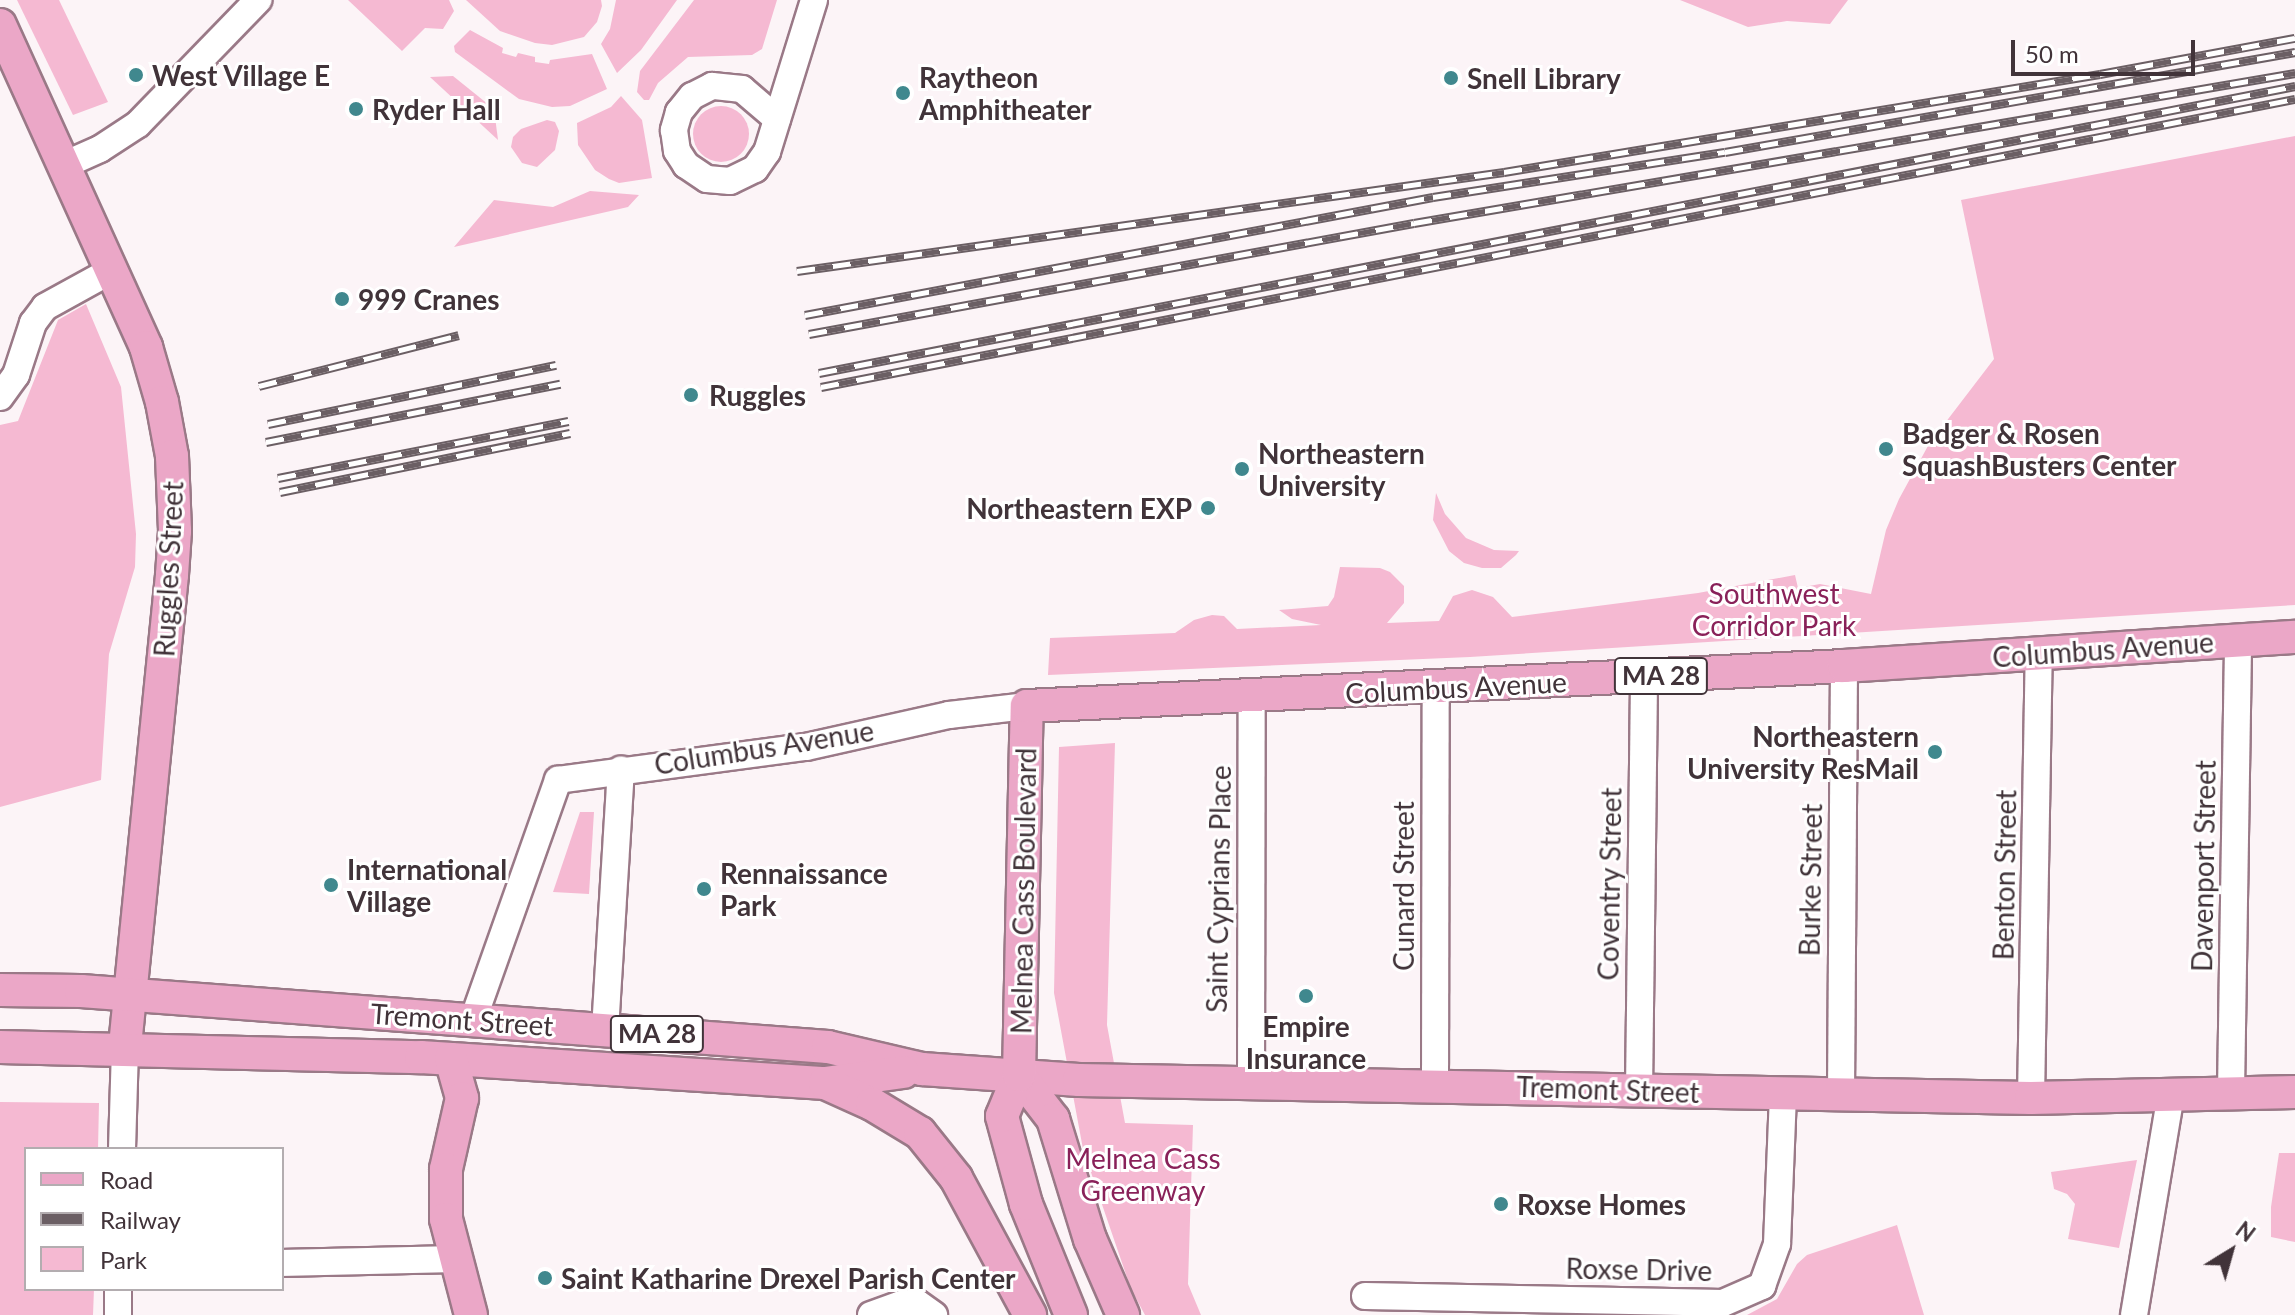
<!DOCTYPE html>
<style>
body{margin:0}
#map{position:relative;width:2295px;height:1315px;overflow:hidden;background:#fcf4f7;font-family:Lato,sans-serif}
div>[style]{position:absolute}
.green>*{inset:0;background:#f5b9d2}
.round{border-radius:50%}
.roads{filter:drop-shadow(2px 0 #9a7987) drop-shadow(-2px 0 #9a7987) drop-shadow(0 2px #9a7987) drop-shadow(0 -2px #9a7987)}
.minor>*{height:26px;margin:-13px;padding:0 13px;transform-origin:13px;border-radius:13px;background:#fff}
.major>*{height:32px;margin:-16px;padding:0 16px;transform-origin:16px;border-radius:16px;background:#eba7c7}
.rail>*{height:9px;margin-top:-4.5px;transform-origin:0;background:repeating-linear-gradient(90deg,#fff 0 18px,#6b5f64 0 36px);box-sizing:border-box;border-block:2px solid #6b5f64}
.dots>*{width:22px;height:22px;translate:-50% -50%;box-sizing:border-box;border:4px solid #fff;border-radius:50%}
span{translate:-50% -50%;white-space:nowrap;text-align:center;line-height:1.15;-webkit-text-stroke:6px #fff;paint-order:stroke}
.shield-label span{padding:2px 6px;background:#fff;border:2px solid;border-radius:6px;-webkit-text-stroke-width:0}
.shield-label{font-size:26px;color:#413339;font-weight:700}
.poi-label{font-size:28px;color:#413339;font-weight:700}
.left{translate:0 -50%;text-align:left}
.right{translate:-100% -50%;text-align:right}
.street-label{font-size:28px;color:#413339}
.park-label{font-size:28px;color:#892159}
.legend{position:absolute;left:24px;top:1147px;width:260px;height:144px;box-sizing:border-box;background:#fff;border:2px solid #b3adb0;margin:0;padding:10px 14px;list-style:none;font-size:24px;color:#413339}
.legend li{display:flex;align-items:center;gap:16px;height:40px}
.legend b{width:40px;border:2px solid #b3adb0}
.north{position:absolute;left:2191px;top:1211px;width:80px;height:80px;-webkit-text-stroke:6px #fff;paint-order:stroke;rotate:37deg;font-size:22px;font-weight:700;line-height:32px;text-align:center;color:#413339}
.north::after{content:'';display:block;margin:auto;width:28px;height:36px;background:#413339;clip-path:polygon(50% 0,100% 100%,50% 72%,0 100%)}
.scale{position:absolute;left:2011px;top:40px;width:184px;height:36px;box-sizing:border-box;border:4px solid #413339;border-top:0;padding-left:10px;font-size:24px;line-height:28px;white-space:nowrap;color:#413339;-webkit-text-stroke:6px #fff;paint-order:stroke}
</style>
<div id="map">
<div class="green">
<i style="clip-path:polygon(17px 0,59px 0,108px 102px,73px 115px)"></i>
<i style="clip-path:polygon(348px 0,449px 0,454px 11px,443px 29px,425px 28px,402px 51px)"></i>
<i style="clip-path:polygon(466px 0,601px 0,602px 6px,597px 22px,584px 37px,552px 45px,535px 43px,500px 31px)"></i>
<i style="clip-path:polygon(616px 0,677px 0,641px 50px,617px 73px,601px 44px,610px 29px)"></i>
<i style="clip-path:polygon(694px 0,777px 0,762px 49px,752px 55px,688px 57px,658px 83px,649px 100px,644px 100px,637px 92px,640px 71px)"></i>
<i style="clip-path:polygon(1680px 0,1848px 0,1830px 24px,1787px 21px,1748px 27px)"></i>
<i style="clip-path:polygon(470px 30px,503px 48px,502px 53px,516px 57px,518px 53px,535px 57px,535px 62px,549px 64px,550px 60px,592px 54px,607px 89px,570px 106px,552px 107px,519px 99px,455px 52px,454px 46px)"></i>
<i style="clip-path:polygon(453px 76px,494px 109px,498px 140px,430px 77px)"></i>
<i style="clip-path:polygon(621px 96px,642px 120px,652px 178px,619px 183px,609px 179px,595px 170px,578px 145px,577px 123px,611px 107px)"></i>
<i class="round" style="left:693px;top:106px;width:56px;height:56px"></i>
<i style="clip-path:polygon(547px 120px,555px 122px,559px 131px,555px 150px,537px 167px,522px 163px,511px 147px,513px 137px,521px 129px)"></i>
<i style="clip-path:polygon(2295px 136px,2295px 605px,1470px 657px,1048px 675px,1050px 638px,1175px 633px,1194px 620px,1212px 615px,1224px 616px,1237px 629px,1321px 625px,1292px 619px,1279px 610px,1328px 606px,1334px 597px,1340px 567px,1380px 568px,1390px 572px,1404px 586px,1404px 603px,1387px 623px,1439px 621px,1453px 596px,1472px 590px,1493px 597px,1512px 617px,1698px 593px,1795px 575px,1798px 588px,1820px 584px,1871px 594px,1886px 530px,1899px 499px,1929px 444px,1994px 359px,1961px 200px)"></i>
<i style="clip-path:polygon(590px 191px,639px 195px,628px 207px,454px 247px,494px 200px,553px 207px)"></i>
<i style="clip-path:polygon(86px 304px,121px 387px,136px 534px,135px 567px,109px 654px,101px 780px,0 807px,0 425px,18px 421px,58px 320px)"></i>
<i style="clip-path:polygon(1436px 493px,1445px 514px,1466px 538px,1494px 550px,1519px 551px,1516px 555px,1501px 568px,1482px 568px,1464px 563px,1449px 551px,1433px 520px)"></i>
<i style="clip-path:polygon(1115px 743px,1107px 1025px,1125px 1123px,1193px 1125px,1188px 1284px,1201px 1315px,1145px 1315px,1131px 1289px,1083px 1149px,1054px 993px,1059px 747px)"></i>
<i style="clip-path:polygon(580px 812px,594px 812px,589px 894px,553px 892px)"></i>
<i style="clip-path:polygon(0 1102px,99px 1103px,98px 1149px,26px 1149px,26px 1289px,94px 1289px,93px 1315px,0 1315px)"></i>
<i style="clip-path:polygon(2279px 1153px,2295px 1153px,2295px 1242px,2271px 1237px,2271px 1207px)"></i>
<i style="clip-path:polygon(2137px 1160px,2119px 1248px,2068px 1239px,2075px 1204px,2067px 1194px,2054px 1189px,2051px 1172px)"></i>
<i style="clip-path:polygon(1897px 1225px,1924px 1315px,1747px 1315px,1777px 1299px,1797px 1264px,1807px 1255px)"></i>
</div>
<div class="roads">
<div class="minor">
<i style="left:777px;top:119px;width:46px;rotate:-139.4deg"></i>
<i style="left:742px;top:89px;width:30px;rotate:-174deg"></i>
<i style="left:712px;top:86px;width:22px;rotate:153deg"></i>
<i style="left:692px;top:96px;width:21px;rotate:129deg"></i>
<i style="left:679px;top:112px;width:19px;rotate:106deg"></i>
<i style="left:674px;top:130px;width:21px;rotate:82deg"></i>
<i style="left:677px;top:151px;width:17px;rotate:57deg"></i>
<i style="left:686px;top:165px;width:25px;rotate:34deg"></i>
<i style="left:707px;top:179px;width:23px;rotate:5deg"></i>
<i style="left:730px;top:181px;width:28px;rotate:-26deg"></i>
<i style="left:755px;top:169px;width:21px;rotate:-55deg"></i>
<i style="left:767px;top:152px;width:159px;rotate:-72.8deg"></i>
<i style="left:64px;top:165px;width:39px;rotate:-24deg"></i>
<i style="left:100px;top:149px;width:45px;rotate:-33.3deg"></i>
<i style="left:138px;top:124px;width:173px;rotate:-45.9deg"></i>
<i style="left:0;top:397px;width:27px;rotate:-54deg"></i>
<i style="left:16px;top:375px;width:55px;rotate:-71.9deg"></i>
<i style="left:33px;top:323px;width:20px;rotate:-53deg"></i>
<i style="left:45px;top:307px;width:77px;rotate:-28.9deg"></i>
<i style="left:473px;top:1020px;width:255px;rotate:-70.5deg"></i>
<i style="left:558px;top:780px;width:250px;rotate:-7.6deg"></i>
<i style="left:806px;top:747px;width:147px;rotate:-12.6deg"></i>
<i style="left:949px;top:715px;width:79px;rotate:-6.6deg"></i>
<i style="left:605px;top:1030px;width:261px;rotate:-86.5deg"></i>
<i style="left:1251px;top:1082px;width:385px;rotate:-89.9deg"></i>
<i style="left:1435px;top:1084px;width:396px;rotate:-89.9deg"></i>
<i style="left:1639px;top:1091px;width:414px;rotate:-89.3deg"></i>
<i style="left:2231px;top:1092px;width:451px;rotate:-89.1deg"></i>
<i style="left:1841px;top:1095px;width:429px;rotate:-89.6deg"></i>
<i style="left:2031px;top:1098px;width:444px;rotate:-89deg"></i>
<i style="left:122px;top:1149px;width:99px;rotate:-88.3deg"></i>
<i style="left:282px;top:1263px;width:172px;rotate:-1.3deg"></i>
<i style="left:1365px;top:1296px;width:358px;rotate:1.1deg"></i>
<i style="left:1723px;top:1303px;width:43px;rotate:-23.6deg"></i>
<i style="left:1762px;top:1286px;width:45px;rotate:-70.3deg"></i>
<i style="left:1777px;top:1244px;width:151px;rotate:-87.7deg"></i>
<i style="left:118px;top:1315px;width:26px;rotate:-90deg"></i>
<i style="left:871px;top:1315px;width:33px;rotate:-20deg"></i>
<i style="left:902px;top:1304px;width:15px;rotate:-4deg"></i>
<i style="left:917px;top:1303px;width:21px;rotate:35deg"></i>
<i style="left:2134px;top:1315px;width:225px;rotate:-80.5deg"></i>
</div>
<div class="major">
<i style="left:0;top:25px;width:354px;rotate:65.6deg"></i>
<i style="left:146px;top:347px;width:57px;rotate:73.8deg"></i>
<i style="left:162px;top:402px;width:55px;rotate:79.5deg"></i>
<i style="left:172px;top:456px;width:75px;rotate:87.7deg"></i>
<i style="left:175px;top:531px;width:44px;rotate:93.9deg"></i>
<i style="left:172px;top:575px;width:477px;rotate:95.7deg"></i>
<i style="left:0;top:990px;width:81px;rotate:0.7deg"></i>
<i style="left:81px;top:991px;width:749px;rotate:4.29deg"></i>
<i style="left:828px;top:1047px;width:97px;rotate:13.2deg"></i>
<i style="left:922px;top:1069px;width:157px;rotate:4deg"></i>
<i style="left:1079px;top:1080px;width:952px;rotate:1.08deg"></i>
<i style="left:2031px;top:1098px;width:264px;rotate:-1.3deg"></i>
<i style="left:0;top:1047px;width:421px;rotate:1.4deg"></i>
<i style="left:421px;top:1057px;width:405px;rotate:3.7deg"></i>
<i style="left:825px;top:1083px;width:79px;rotate:-8deg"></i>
<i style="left:451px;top:1059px;width:41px;rotate:74.2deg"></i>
<i style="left:462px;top:1098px;width:73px;rotate:102.7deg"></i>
<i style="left:446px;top:1169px;width:50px;rotate:90deg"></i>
<i style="left:446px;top:1219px;width:99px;rotate:75.4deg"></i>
<i style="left:1019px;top:1075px;width:56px;rotate:52.3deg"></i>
<i style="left:1053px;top:1119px;width:126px;rotate:72.9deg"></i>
<i style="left:1090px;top:1239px;width:83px;rotate:66.5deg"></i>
<i style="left:825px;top:1083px;width:51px;rotate:24.1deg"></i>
<i style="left:872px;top:1104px;width:56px;rotate:31.1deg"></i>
<i style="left:920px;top:1133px;width:58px;rotate:51.3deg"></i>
<i style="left:956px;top:1178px;width:156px;rotate:61.6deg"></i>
<i style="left:1071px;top:1315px;width:120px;rotate:-112.1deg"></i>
<i style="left:1026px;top:1204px;width:91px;rotate:-105.3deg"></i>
<i style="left:1002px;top:1116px;width:44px;rotate:-67.5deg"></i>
<i style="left:1019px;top:1075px;width:369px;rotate:-88.8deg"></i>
<i style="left:1027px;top:706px;width:818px;rotate:-2.8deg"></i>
<i style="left:1844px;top:666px;width:452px;rotate:-3.7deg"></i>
</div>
</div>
<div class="rail">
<i style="left:797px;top:271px;width:714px;rotate:-7.97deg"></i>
<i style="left:1504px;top:172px;width:604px;rotate:-9.34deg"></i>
<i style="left:2100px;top:74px;width:198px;rotate:-10.5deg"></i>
<i style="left:805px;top:315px;width:639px;rotate:-10.64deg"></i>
<i style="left:1433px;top:197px;width:295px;rotate:-8.8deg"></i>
<i style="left:1725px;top:152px;width:579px;rotate:-9.95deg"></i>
<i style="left:809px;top:334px;width:615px;rotate:-10.4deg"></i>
<i style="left:1414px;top:223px;width:894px;rotate:-9.66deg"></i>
<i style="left:819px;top:373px;width:1504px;rotate:-11deg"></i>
<i style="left:259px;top:386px;width:206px;rotate:-14.3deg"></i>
<i style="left:821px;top:387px;width:1502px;rotate:-11.06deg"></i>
<i style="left:268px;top:424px;width:294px;rotate:-11.6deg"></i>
<i style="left:266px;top:442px;width:300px;rotate:-11.2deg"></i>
<i style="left:278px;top:478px;width:296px;rotate:-11.1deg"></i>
<i style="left:280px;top:492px;width:296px;rotate:-11.5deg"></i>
</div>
<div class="dots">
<i style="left:136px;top:75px;background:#40888e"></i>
<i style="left:1451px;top:78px;background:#40888e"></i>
<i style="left:903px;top:93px;background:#40888e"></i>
<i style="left:356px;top:109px;background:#40888e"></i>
<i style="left:342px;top:299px;background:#40888e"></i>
<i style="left:691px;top:395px;background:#40888e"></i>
<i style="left:1886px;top:449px;background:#40888e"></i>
<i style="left:1242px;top:469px;background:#40888e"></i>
<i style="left:1208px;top:508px;background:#40888e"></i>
<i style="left:1935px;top:752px;background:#40888e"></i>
<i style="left:331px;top:885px;background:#40888e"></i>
<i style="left:704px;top:889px;background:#40888e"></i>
<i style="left:1306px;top:996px;background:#40888e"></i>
<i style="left:1501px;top:1204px;background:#40888e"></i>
<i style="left:545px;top:1278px;background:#40888e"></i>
</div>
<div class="shield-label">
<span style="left:1661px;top:676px">MA 28</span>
<span style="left:657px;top:1034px">MA 28</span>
</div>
<div class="poi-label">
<span class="left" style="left:152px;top:75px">West Village E</span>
<span class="left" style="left:919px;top:93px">Raytheon<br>Amphitheater</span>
<span class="left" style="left:1467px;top:78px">Snell Library</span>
<span class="left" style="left:372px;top:109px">Ryder Hall</span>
<span class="left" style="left:358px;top:299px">999 Cranes</span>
<span class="left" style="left:709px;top:395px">Ruggles</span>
<span class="left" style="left:1902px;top:449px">Badger &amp; Rosen<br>SquashBusters Center</span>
<span class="left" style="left:1258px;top:469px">Northeastern<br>University</span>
<span class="right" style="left:1192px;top:508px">Northeastern EXP</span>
<span class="right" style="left:1919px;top:752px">Northeastern<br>University ResMail</span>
<span class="left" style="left:347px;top:885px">International<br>Village</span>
<span class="left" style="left:720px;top:889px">Rennaissance<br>Park</span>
<span style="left:1306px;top:1042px">Empire<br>Insurance</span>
<span class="left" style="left:1517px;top:1204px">Roxse Homes</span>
<span class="left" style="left:561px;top:1278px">Saint Katharine Drexel Parish Center</span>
</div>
<div class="street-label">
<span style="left:168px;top:569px;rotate:-87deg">Ruggles Street</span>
<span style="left:2103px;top:649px;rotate:-4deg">Columbus Avenue</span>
<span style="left:1456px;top:687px;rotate:-3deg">Columbus Avenue</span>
<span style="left:764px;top:747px;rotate:-9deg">Columbus Avenue</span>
<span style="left:2203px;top:866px;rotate:-89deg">Davenport Street</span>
<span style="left:2004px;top:875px;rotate:-89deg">Benton Street</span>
<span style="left:1810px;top:880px;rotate:-89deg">Burke Street</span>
<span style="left:1609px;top:884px;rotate:-89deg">Coventry Street</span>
<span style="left:1403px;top:886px;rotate:-90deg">Cunard Street</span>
<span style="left:1218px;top:889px;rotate:-89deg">Saint Cyprians Place</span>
<span style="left:1023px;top:891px;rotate:-89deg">Melnea Cass Boulevard</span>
<span style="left:462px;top:1019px;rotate:4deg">Tremont Street</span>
<span style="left:1608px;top:1089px;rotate:2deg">Tremont Street</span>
<span style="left:1639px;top:1269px;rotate:1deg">Roxse Drive</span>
</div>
<div class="park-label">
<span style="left:1774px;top:609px">Southwest<br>Corridor Park</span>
<span style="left:1143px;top:1174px">Melnea Cass<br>Greenway</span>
</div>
<ul class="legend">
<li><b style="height:10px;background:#eba7c7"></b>Road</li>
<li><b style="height:10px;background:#6b5f64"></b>Railway</li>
<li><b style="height:22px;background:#f5b9d2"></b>Park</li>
</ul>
<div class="north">N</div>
<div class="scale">50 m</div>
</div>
